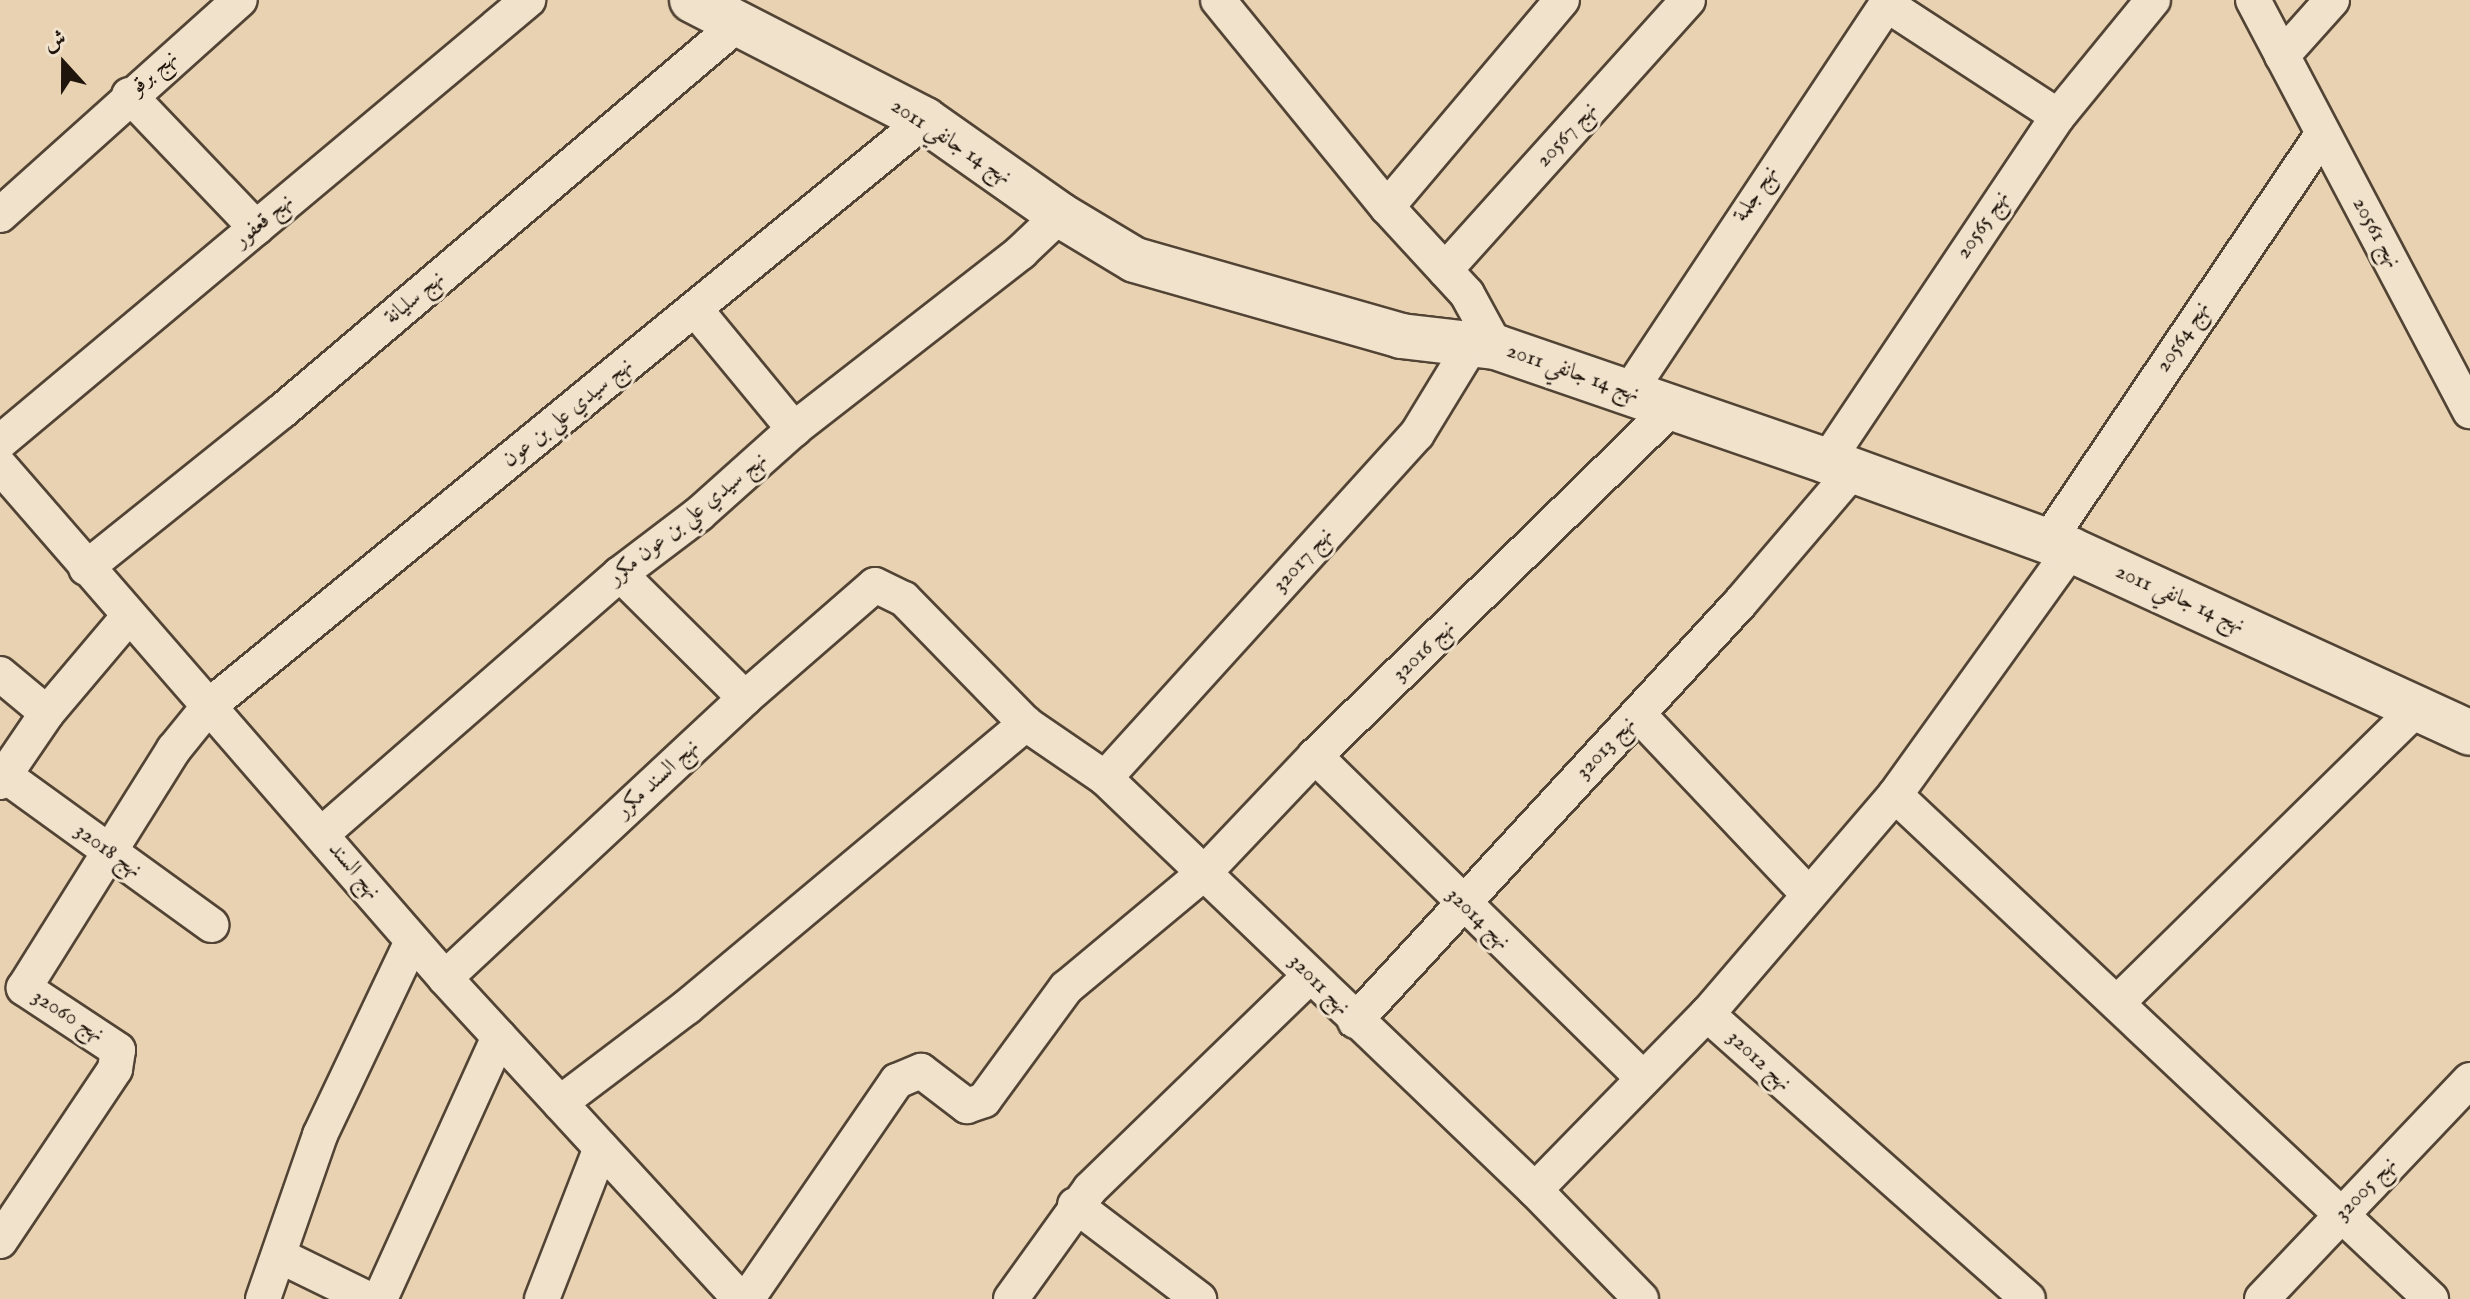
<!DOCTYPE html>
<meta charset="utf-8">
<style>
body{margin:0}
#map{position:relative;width:2470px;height:1299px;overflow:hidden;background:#e9d2b1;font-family:"IM FELL English",Amiri,serif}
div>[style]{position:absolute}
.roads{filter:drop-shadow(2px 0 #524435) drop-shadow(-2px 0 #524435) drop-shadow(0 2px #524435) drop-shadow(0 -2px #524435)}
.street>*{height:34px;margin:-17px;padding:0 17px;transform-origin:17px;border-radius:17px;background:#f1e2cc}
.secondary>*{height:44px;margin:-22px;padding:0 22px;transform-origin:22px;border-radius:22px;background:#f1e2cc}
span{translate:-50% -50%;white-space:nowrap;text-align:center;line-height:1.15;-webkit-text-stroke:6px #f1e2cc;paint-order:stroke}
.street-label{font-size:22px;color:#20150c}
.north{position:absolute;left:24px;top:24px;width:80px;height:80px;-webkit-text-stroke:6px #f1e2cc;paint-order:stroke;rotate:339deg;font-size:22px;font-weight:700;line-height:32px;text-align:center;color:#20150c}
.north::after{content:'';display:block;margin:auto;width:28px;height:36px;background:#20150c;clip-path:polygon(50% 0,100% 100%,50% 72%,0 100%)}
</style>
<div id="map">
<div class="roads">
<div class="street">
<i style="left:1218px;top:0;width:267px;rotate:50.8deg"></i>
<i style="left:1387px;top:207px;width:118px;rotate:47.4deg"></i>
<i style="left:1467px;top:294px;width:60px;rotate:61.3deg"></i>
<i style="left:2253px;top:0;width:465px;rotate:62.2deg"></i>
<i style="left:1886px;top:4px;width:205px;rotate:33.1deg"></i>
<i style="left:2282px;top:56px;width:75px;rotate:-48.2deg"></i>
<i style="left:129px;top:95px;width:184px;rotate:46.3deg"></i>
<i style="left:1387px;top:207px;width:271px;rotate:-49.8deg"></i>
<i style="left:0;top:215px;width:322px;rotate:-41.9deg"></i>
<i style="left:1445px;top:270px;width:363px;rotate:-48deg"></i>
<i style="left:695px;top:309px;width:156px;rotate:50.5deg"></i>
<i style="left:1629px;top:392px;width:470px;rotate:-56.4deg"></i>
<i style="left:0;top:442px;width:689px;rotate:-39.93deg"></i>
<i style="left:1827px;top:461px;width:415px;rotate:-56.2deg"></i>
<i style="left:2058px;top:116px;width:150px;rotate:-50.7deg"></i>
<i style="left:0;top:466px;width:678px;rotate:49deg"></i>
<i style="left:445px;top:978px;width:436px;rotate:47.4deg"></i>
<i style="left:2048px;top:541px;width:490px;rotate:-56deg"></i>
<i style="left:2071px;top:550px;width:302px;rotate:125.7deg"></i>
<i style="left:1895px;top:795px;width:736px;rotate:43.24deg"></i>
<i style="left:86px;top:568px;width:251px;rotate:-38.7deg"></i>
<i style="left:282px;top:411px;width:599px;rotate:-40.33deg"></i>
<i style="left:620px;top:574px;width:176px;rotate:44.8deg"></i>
<i style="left:0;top:674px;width:61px;rotate:39.7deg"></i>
<i style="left:1638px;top:714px;width:246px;rotate:46.6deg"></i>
<i style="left:1315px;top:756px;width:460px;rotate:44.5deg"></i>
<i style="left:0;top:772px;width:261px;rotate:35.9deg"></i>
<i style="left:1105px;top:778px;width:596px;rotate:43.78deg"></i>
<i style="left:1535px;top:1190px;width:152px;rotate:45.8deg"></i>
<i style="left:0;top:782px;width:83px;rotate:-55.7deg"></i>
<i style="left:47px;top:713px;width:127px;rotate:-49.8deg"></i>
<i style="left:1895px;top:795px;width:289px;rotate:130.6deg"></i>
<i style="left:1707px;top:1014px;width:429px;rotate:41.6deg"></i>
<i style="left:323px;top:833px;width:394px;rotate:-41.1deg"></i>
<i style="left:620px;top:574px;width:99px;rotate:-37.2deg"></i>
<i style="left:699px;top:514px;width:127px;rotate:-41.8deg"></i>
<i style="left:794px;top:429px;width:288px;rotate:-37.9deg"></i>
<i style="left:1021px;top:252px;width:54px;rotate:-43.5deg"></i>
<i style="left:445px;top:978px;width:410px;rotate:-43deg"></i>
<i style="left:745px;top:698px;width:172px;rotate:-41deg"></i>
<i style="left:875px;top:585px;width:32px;rotate:26deg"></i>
<i style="left:904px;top:599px;width:175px;rotate:45.7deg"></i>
<i style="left:1026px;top:724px;width:96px;rotate:34.4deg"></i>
<i style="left:1105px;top:778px;width:464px;rotate:-47.8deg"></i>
<i style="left:1417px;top:434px;width:105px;rotate:-58.6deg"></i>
<i style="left:2117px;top:1003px;width:419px;rotate:-44.5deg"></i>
<i style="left:1355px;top:1021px;width:568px;rotate:-47.35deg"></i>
<i style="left:1740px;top:603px;width:172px;rotate:-49.5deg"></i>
<i style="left:560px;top:1103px;width:159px;rotate:-37.1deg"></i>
<i style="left:687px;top:1007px;width:442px;rotate:-39.9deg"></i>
<i style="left:1535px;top:1190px;width:246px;rotate:-45.7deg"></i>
<i style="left:1075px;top:1205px;width:156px;rotate:37.2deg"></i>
<i style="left:0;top:1241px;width:207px;rotate:-56.2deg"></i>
<i style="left:115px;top:1069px;width:19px;rotate:-81deg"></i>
<i style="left:118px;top:1050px;width:113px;rotate:-146.6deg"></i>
<i style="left:24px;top:988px;width:282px;rotate:-57.9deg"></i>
<i style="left:174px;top:749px;width:55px;rotate:-50.9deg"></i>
<i style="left:209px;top:706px;width:925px;rotate:-39.3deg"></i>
<i style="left:280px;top:1256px;width:98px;rotate:26deg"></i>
<i style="left:263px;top:1299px;width:174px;rotate:-70.8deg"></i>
<i style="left:320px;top:1135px;width:215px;rotate:-64.6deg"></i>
<i style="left:380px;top:1299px;width:288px;rotate:-65.6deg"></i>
<i style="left:542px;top:1299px;width:162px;rotate:-68.7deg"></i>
<i style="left:747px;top:1299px;width:265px;rotate:-55.5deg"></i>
<i style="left:897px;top:1081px;width:26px;rotate:-23deg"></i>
<i style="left:921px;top:1071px;width:58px;rotate:37.3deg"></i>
<i style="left:967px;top:1106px;width:18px;rotate:-19deg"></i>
<i style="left:984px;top:1100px;width:139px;rotate:-53.8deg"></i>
<i style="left:1066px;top:988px;width:181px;rotate:-39.8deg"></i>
<i style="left:1205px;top:872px;width:160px;rotate:-46.5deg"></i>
<i style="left:1315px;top:756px;width:500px;rotate:-44.3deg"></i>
<i style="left:1011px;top:1299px;width:135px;rotate:-54.3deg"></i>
<i style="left:1090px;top:1189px;width:306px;rotate:-44.1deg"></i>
<i style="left:2262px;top:1299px;width:302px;rotate:-46.5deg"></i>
</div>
<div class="secondary">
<i style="left:692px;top:0;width:262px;rotate:27.2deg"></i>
<i style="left:925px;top:120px;width:165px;rotate:35.1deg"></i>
<i style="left:1060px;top:215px;width:87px;rotate:31deg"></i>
<i style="left:1135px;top:260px;width:277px;rotate:15.9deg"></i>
<i style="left:1401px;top:336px;width:96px;rotate:6.6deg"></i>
<i style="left:1496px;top:347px;width:350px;rotate:19deg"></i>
<i style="left:1827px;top:461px;width:260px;rotate:20deg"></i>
<i style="left:2071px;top:550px;width:439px;rotate:24.6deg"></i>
</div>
</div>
<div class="street-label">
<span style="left:154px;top:73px;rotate:-41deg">نهج برقو</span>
<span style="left:1567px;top:135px;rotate:-48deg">نهج 20567</span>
<span style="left:951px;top:142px;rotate:33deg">نهج 14 جانفي 2011</span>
<span style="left:1756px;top:194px;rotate:-57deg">نهج جلمة</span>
<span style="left:264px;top:221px;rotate:-40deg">نهج قعفور</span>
<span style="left:1983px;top:225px;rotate:-56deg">نهج 20565</span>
<span style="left:2376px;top:233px;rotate:61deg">نهج 20561</span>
<span style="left:415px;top:298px;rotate:-40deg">نهج سليانة</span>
<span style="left:2183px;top:337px;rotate:-57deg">نهج 20564</span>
<span style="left:1573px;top:373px;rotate:19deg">نهج 14 جانفي 2011</span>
<span style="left:568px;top:413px;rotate:-39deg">نهج سيدي علي بن عون</span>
<span style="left:688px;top:519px;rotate:-39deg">نهج سيدي علي بن عون مكرر</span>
<span style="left:1303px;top:560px;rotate:-48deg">نهج 32017</span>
<span style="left:2180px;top:599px;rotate:24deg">نهج 14 جانفي 2011</span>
<span style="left:1424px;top:651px;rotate:-44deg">نهج 32016</span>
<span style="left:1606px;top:748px;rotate:-47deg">نهج 32013</span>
<span style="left:658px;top:779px;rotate:-43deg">نهج السند مكرر</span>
<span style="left:108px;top:851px;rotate:36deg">نهج 32018</span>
<span style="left:354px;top:871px;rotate:50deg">نهج السند</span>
<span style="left:1478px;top:919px;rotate:44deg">نهج 32014</span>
<span style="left:1319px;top:985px;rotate:45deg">نهج 32011</span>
<span style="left:68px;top:1016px;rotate:32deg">نهج 32060</span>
<span style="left:1759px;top:1061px;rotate:43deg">نهج 32012</span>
<span style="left:2366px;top:1189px;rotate:-46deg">نهج 32005</span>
</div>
<div class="north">ش</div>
</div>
